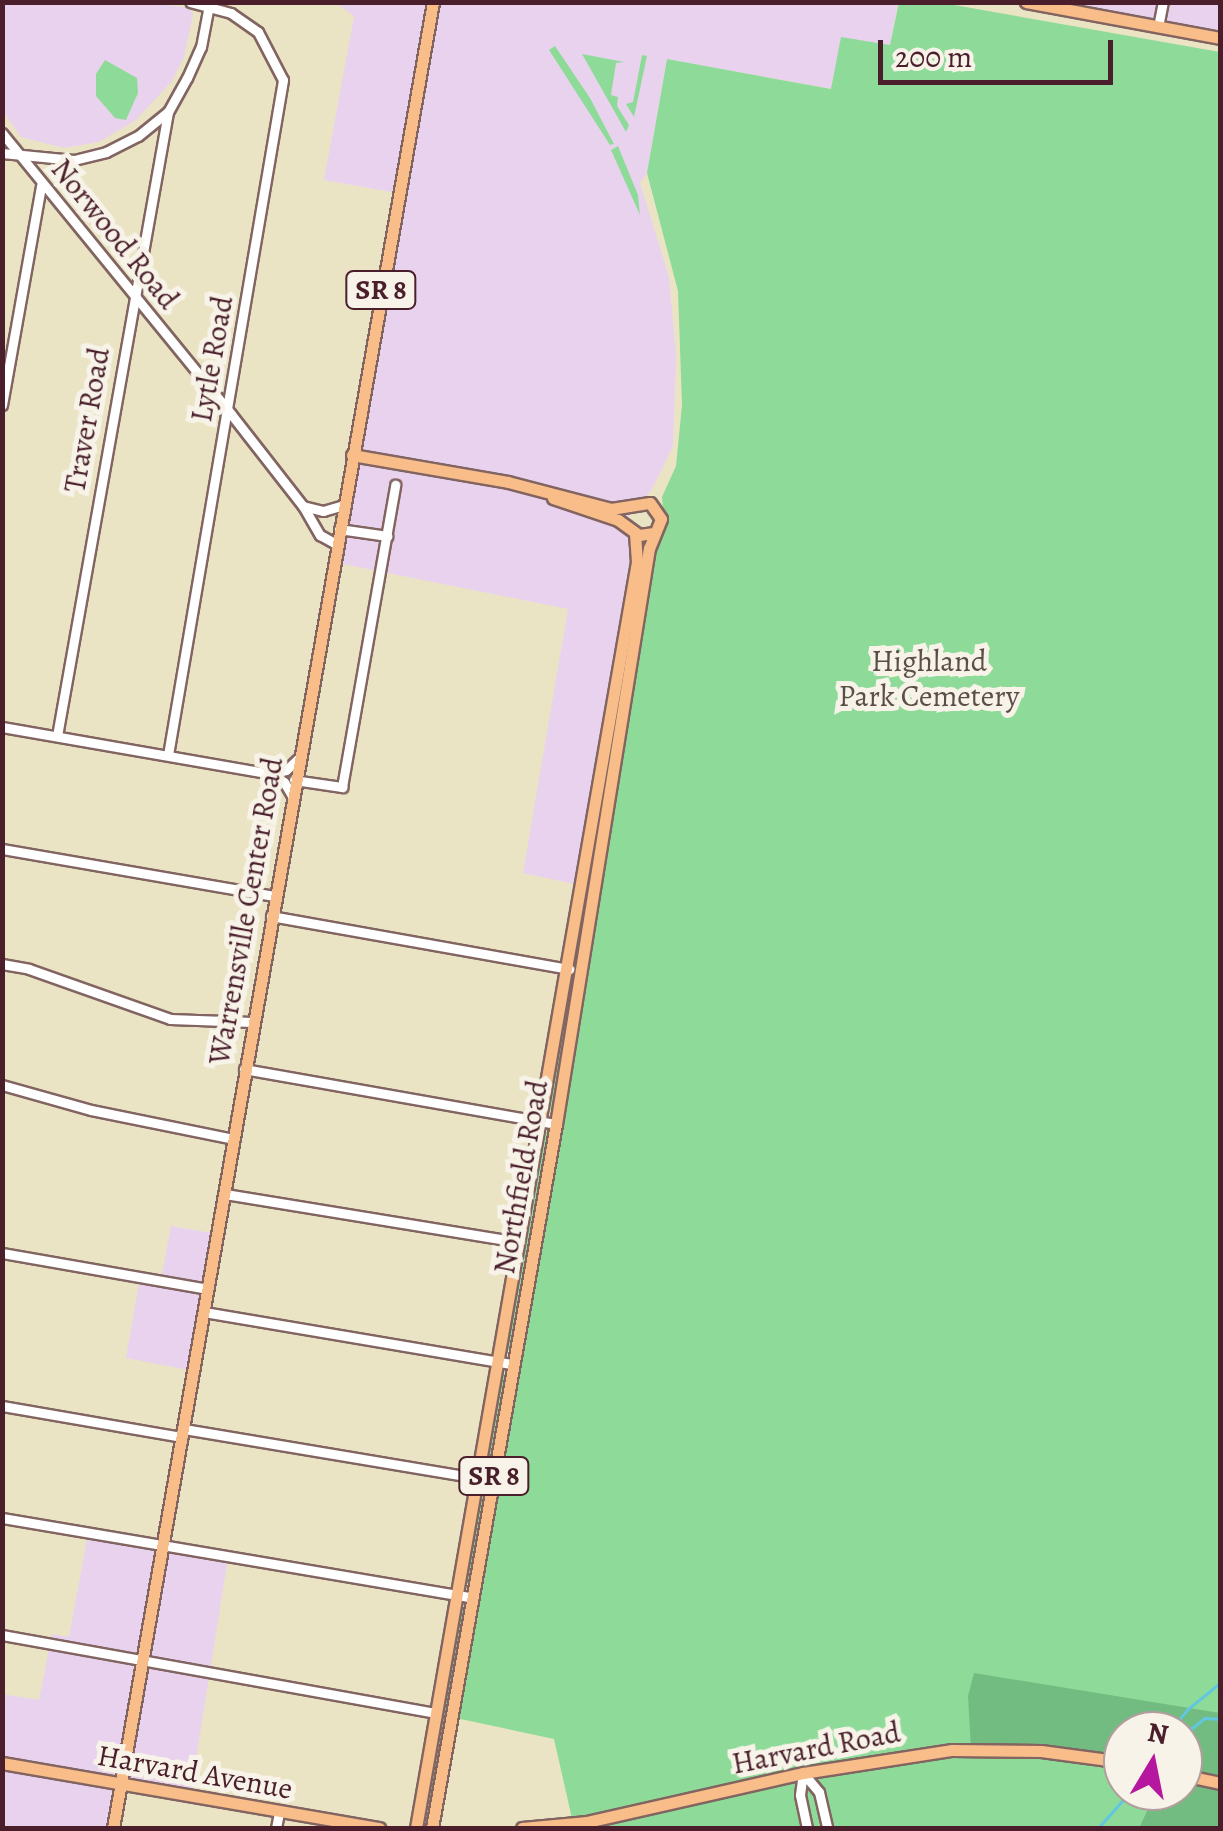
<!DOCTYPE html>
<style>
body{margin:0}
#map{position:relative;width:1223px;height:1831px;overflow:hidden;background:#eae4c5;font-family:Alegreya,serif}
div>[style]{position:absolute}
.built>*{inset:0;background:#e9d2ee}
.green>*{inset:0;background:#8edb99}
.forest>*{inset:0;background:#72bb81}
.stream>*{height:2.5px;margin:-1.25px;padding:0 1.25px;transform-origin:1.25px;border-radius:1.25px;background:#62c6e0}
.roads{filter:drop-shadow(2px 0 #826461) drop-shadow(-2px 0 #826461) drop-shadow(0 2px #826461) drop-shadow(0 -2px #826461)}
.minor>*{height:9px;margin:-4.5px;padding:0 4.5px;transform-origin:4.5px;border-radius:4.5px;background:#fff}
.major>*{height:11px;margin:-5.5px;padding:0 5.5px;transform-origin:5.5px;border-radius:5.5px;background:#f8bd89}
span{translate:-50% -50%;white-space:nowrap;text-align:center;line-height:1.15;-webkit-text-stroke:10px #f7f3e8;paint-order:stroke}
.shield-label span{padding:2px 8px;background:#f7f3e8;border:2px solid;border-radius:8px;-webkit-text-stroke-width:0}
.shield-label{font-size:28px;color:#4a1f2b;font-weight:700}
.street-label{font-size:30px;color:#4a1f2b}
.park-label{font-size:30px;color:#5b4e46}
.frame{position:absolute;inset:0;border:5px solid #4a1f2b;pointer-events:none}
.north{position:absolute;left:1103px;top:1711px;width:100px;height:100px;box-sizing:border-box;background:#f7f3e8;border:2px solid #b29e9c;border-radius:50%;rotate:10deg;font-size:28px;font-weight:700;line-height:40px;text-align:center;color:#4a1f2b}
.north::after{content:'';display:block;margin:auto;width:35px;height:45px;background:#b5179e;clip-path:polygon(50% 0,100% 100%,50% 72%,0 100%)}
.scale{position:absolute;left:878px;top:40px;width:235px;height:45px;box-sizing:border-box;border:5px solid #4a1f2b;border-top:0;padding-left:12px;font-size:30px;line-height:35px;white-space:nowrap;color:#4a1f2b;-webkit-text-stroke:8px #f7f3e8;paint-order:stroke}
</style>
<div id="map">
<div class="built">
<i style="clip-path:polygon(2px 3px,155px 3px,189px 8px,193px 14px,184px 57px,172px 81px,136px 120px,99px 142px,64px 148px,21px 137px,3px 112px)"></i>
<i style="clip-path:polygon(336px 3px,898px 3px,890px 45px,832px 89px,667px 59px,647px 173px,640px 183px,669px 277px,676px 356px,673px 446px,652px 489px,627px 518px,638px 546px,579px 885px,523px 873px,568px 609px,333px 562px,397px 193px,324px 180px,354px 16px)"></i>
<i style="clip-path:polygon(1026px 3px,1220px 3px,1220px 38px)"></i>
<i style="clip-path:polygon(171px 1226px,218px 1234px,194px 1371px,126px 1358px,140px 1277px,161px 1280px)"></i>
<i style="clip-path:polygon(88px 1534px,228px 1558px,190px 1797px,122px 1785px,113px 1828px,3px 1828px,2px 1694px,39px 1700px,52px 1634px,69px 1637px)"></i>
</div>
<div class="green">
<i style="clip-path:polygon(899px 2px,943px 3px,1220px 52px,1220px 1759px,1183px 1731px,1123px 1731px,1123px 1791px,1156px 1791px,1139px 1828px,522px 1828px,573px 1823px,554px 1739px,451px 1717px,470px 1584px,463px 1583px,501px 1371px,506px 1375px,472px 1571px,483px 1575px,620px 777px,652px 546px,664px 523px,662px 497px,676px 466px,682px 405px,678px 291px,647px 173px,667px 59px,831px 89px,841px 37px,890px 45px)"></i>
<i style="clip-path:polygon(555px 46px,590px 98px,614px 144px,610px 145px,549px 50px)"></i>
<i style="clip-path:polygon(582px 54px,624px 62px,616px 63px,611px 95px,618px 97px,617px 106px,629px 125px,626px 132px)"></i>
<i style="clip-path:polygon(642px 55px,647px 56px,634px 117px,626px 104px,633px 102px)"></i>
<i style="clip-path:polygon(105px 60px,137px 78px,138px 93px,126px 120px,115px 118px,96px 96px,96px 74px)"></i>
<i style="clip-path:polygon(618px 146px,638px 195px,640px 215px,611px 150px)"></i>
<i style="clip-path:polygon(619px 697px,619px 699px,578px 958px,572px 957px)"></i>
<i style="clip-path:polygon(568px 978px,573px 979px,551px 1110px,547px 1109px)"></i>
<i style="clip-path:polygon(542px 1131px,548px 1132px,511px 1349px,506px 1352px)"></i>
<i style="clip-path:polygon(461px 1605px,465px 1609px,426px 1828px,441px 1710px)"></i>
</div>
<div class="forest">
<i style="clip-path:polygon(974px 1673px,1220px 1713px,1220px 1828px,1139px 1828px,1156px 1791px,1183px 1791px,1183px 1731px,1123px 1731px,1123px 1762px,971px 1750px,968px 1696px)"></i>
</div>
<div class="stream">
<i style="left:1170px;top:1731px;width:28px;rotate:-51deg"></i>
<i style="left:1188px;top:1709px;width:41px;rotate:-39.1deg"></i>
<i style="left:1183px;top:1744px;width:18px;rotate:-61deg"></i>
<i style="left:1192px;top:1728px;width:16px;rotate:-38deg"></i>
<i style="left:1205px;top:1718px;width:15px;rotate:4deg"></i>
<i style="left:1098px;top:1828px;width:48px;rotate:-48.4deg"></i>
</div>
<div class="roads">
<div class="minor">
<i style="left:1158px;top:27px;width:25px;rotate:-79deg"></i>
<i style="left:2px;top:133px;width:362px;rotate:50.8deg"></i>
<i style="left:231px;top:414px;width:117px;rotate:52deg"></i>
<i style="left:303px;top:506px;width:34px;rotate:60deg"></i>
<i style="left:320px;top:535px;width:18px;rotate:29deg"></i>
<i style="left:2px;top:153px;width:72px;rotate:5.6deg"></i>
<i style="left:74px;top:160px;width:33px;rotate:-14deg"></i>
<i style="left:106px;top:152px;width:36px;rotate:-27deg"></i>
<i style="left:138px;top:136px;width:38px;rotate:-39deg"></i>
<i style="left:168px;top:112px;width:39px;rotate:-61deg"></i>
<i style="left:187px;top:78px;width:34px;rotate:-66deg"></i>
<i style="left:201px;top:47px;width:43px;rotate:-79.2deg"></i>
<i style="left:2px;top:405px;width:223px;rotate:-79.9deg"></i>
<i style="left:303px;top:506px;width:21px;rotate:14deg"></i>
<i style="left:323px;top:511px;width:22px;rotate:-16deg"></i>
<i style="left:339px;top:529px;width:49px;rotate:8.3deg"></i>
<i style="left:2px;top:727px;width:273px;rotate:9.9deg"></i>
<i style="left:271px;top:774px;width:15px;rotate:32deg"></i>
<i style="left:284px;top:782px;width:16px;rotate:60deg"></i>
<i style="left:57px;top:736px;width:634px;rotate:-79.91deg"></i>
<i style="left:168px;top:755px;width:685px;rotate:-80.33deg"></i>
<i style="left:283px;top:80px;width:54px;rotate:-117.5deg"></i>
<i style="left:258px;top:32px;width:33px;rotate:-145deg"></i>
<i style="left:231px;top:13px;width:42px;rotate:-165deg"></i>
<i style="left:271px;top:774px;width:16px;rotate:-15deg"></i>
<i style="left:286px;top:770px;width:16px;rotate:-43deg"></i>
<i style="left:294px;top:780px;width:49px;rotate:8.3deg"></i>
<i style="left:342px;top:787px;width:307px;rotate:-80deg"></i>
<i style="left:2px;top:849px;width:276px;rotate:9.8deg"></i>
<i style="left:271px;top:916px;width:303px;rotate:10.1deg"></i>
<i style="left:2px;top:964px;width:27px;rotate:10deg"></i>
<i style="left:29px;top:969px;width:150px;rotate:19.5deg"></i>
<i style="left:170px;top:1019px;width:82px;rotate:2.1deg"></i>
<i style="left:244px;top:1069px;width:317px;rotate:10deg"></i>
<i style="left:2px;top:1085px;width:92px;rotate:15.7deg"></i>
<i style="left:91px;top:1110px;width:145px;rotate:11.5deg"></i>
<i style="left:225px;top:1194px;width:296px;rotate:9.3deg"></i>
<i style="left:2px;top:1253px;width:209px;rotate:9.9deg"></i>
<i style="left:204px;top:1312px;width:313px;rotate:9.6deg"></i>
<i style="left:2px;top:1406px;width:183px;rotate:9.8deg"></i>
<i style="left:184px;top:1429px;width:296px;rotate:9.5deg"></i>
<i style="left:2px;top:1518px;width:478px;rotate:9.6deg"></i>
<i style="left:2px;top:1635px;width:441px;rotate:10.2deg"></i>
<i style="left:803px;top:1773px;width:25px;rotate:50deg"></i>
<i style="left:819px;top:1792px;width:37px;rotate:77deg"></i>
<i style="left:803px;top:1773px;width:22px;rotate:98deg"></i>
<i style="left:800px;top:1795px;width:34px;rotate:78deg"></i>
<i style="left:276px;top:1828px;width:16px;rotate:-79deg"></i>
</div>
<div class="major">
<i style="left:1026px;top:2px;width:197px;rotate:10.5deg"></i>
<i style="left:352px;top:455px;width:158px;rotate:9.8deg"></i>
<i style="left:508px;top:482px;width:106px;rotate:14.7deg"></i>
<i style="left:611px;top:509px;width:39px;rotate:-9deg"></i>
<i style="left:650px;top:503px;width:19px;rotate:55deg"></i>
<i style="left:661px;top:519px;width:31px;rotate:112deg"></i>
<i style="left:649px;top:548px;width:583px;rotate:99.17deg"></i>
<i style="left:556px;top:1124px;width:715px;rotate:99.99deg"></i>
<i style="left:553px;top:498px;width:69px;rotate:18.7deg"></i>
<i style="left:618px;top:520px;width:26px;rotate:36deg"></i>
<i style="left:639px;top:535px;width:15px;rotate:-8deg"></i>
<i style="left:2px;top:1763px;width:383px;rotate:9.8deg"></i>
<i style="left:1183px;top:1775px;width:38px;rotate:12deg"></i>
<i style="left:113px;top:1828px;width:1854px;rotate:-80.06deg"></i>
<i style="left:416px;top:1828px;width:1285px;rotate:-80.1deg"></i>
<i style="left:637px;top:562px;width:28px;rotate:-94deg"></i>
<i style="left:522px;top:1828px;width:65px;rotate:-5.3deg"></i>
<i style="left:587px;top:1822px;width:221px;rotate:-12.8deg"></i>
<i style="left:803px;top:1773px;width:151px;rotate:-8.8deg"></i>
<i style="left:952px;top:1750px;width:89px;rotate:0.6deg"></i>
<i style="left:1041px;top:1751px;width:83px;rotate:7.6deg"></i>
</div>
</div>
<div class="shield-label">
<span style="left:381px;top:290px">SR 8</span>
<span style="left:494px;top:1476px">SR 8</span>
</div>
<div class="street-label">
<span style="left:115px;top:234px;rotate:51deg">Norwood Road</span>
<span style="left:212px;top:359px;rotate:-80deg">Lytle Road</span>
<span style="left:87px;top:420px;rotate:-80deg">Traver Road</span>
<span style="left:246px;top:911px;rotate:-80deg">Warrensville Center Road</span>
<span style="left:521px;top:1177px;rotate:-80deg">Northfield Road</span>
<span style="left:816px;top:1748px;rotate:-11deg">Harvard Road</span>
<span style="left:195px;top:1772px;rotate:10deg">Harvard Avenue</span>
</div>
<div class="park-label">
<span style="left:929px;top:678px">Highland<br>Park Cemetery</span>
</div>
<div class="frame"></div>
<div class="north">N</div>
<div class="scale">200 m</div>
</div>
